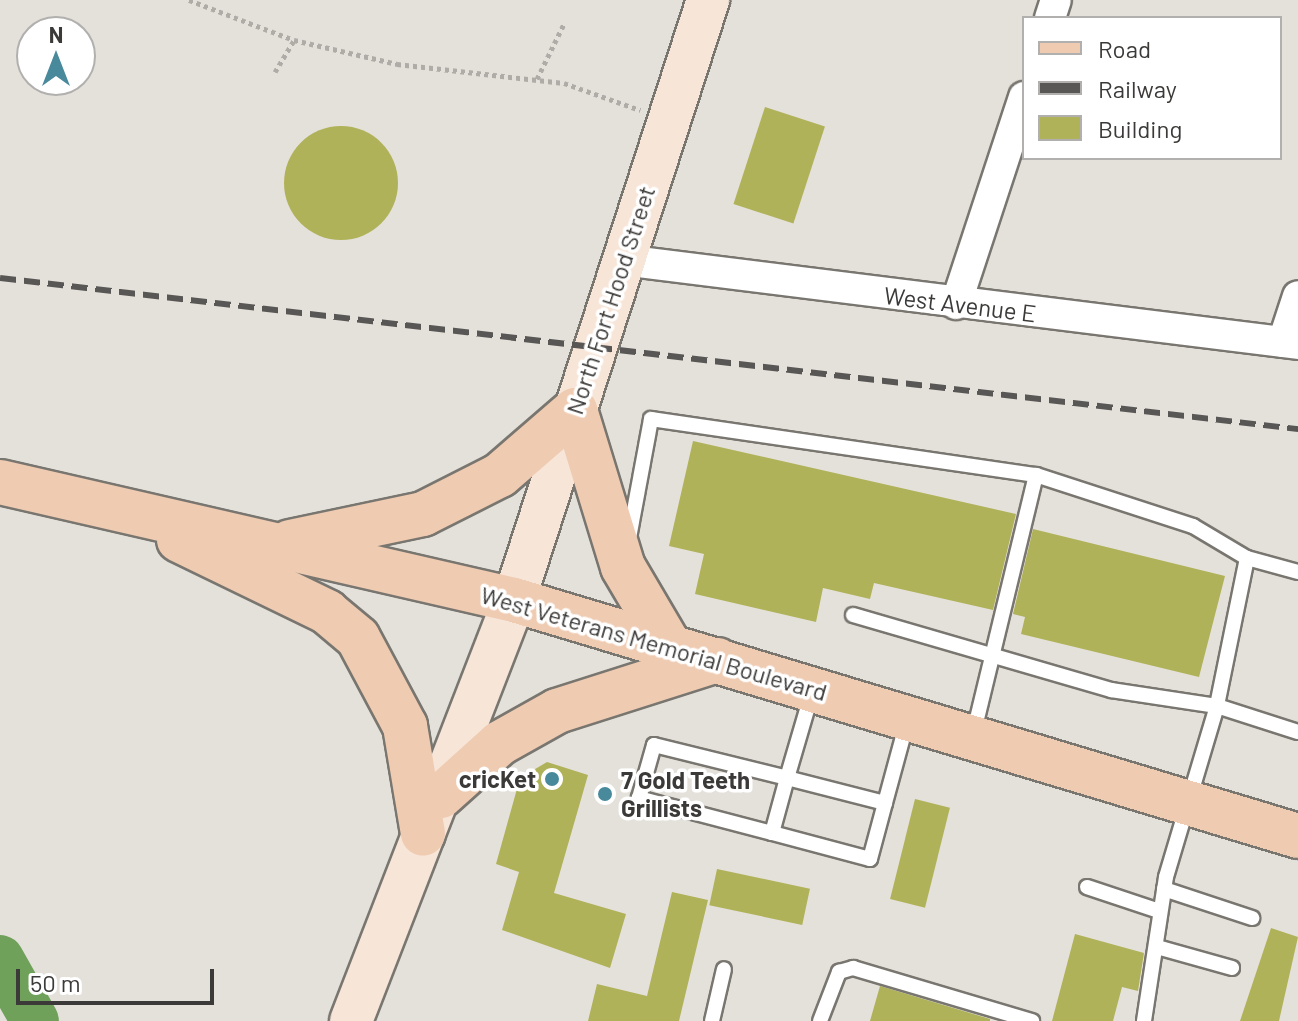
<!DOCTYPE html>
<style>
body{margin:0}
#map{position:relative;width:1298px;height:1021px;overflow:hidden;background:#e4e1db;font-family:Barlow,sans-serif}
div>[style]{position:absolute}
.river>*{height:48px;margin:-24px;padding:0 24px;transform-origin:24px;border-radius:24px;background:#6fa15a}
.building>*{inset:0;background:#b0b259;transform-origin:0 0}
.round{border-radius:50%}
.path>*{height:5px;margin-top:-2.5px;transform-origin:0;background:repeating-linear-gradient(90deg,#afaca8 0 4px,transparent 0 8px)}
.roads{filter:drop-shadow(2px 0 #797670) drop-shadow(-2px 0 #797670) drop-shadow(0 2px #797670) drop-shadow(0 -2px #797670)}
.service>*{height:14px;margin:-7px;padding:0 7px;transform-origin:7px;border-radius:7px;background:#fff}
.minor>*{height:30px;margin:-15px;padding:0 15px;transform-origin:15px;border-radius:15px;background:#fff}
.secondary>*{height:42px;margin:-21px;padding:0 21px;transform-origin:21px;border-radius:21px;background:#f7e5d8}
.primary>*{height:44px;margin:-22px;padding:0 22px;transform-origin:22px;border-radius:22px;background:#efcbb2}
.rail>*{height:6px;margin-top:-3px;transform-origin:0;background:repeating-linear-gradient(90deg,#595755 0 16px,transparent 0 24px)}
.dots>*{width:22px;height:22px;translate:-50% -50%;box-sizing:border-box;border:4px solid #fff;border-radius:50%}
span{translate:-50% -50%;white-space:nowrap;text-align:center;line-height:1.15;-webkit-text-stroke:7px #fff;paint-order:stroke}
.street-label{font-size:24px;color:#3b3a38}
.poi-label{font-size:24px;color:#3b3a38;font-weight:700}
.right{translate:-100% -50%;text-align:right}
.left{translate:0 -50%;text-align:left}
.legend{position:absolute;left:1022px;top:16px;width:260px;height:144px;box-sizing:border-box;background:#fff;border:2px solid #b1b0af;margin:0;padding:10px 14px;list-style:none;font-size:24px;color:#3b3a38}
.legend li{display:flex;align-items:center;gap:16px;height:40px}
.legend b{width:40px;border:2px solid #b1b0af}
.north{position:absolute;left:16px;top:16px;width:80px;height:80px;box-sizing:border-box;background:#fff;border:2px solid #b1b0af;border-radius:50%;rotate:0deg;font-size:22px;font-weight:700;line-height:32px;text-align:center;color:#3b3a38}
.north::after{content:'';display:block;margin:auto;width:28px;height:36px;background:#48899b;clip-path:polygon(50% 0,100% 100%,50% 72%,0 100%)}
.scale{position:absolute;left:16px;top:969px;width:198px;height:36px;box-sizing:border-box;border:4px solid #3b3a38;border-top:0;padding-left:10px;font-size:24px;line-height:28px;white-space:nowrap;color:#3b3a38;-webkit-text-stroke:6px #fff;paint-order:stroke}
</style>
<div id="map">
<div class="river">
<i style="left:0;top:959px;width:71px;rotate:60.6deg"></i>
</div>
<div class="building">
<i style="left:765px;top:107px;width:63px;height:102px;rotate:18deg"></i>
<i class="round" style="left:284px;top:126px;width:114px;height:114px"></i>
<i style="clip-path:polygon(693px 441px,1016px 514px,993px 610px,874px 583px,870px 599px,823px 588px,816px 622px,695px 594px,704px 554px,669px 546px)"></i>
<i style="clip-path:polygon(1033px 529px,1225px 576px,1199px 677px,1021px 634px,1025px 617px,1013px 614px)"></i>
<i style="clip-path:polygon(547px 762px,588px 775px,554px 893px,626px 914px,610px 968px,502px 930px,519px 872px,496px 864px,520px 778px)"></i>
<i style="left:915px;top:799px;width:36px;height:103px;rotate:14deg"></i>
<i style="left:717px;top:869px;width:95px;height:37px;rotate:12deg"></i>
<i style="clip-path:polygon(672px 892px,708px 900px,679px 1021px,588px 1021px,597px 984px,647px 996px)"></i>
<i style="clip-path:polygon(1271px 928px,1298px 937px,1279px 1021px,1240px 1021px)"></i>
<i style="clip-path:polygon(1075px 934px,1144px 953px,1138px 991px,1122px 987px,1113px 1021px,1052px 1021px)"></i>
<i style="clip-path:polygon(880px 986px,990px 1019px,990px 1021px,870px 1021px)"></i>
</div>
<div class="path">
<i style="left:189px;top:0;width:112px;rotate:20.9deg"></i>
<i style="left:294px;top:40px;width:106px;rotate:13.1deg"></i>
<i style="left:397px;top:64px;width:168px;rotate:6.5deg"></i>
<i style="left:564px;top:83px;width:81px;rotate:19.6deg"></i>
<i style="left:275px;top:72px;width:37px;rotate:-59deg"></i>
<i style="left:537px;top:79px;width:61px;rotate:-63.9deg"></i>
</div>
<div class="roads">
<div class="service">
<i style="left:1036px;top:475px;width:165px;rotate:18deg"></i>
<i style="left:1193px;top:526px;width:63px;rotate:30.7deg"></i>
<i style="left:1247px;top:558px;width:53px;rotate:15.4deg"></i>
<i style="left:629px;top:538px;width:121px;rotate:-79.5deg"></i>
<i style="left:651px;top:419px;width:389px;rotate:8.3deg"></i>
<i style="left:1036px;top:475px;width:264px;rotate:103.6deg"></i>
<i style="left:1247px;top:558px;width:151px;rotate:101.5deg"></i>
<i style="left:1217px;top:706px;width:85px;rotate:17.8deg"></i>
<i style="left:853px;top:615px;width:269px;rotate:16.2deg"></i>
<i style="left:1111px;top:690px;width:107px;rotate:8.6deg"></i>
<i style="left:1217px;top:706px;width:178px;rotate:106.6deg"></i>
<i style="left:1166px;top:877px;width:146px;rotate:98.7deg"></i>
<i style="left:885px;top:803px;width:84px;rotate:-74.8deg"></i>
<i style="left:772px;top:833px;width:138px;rotate:-165.3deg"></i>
<i style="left:639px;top:798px;width:55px;rotate:-74.2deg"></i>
<i style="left:654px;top:745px;width:137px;rotate:13.9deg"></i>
<i style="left:787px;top:778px;width:101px;rotate:14.3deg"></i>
<i style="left:885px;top:803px;width:58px;rotate:105deg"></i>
<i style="left:870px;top:859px;width:101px;rotate:-165.1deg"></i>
<i style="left:772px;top:833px;width:57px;rotate:-74.7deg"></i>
<i style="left:787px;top:778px;width:85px;rotate:-73.7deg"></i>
<i style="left:1087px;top:887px;width:76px;rotate:18.4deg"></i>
<i style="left:1164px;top:889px;width:93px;rotate:18.2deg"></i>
<i style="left:1157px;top:947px;width:78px;rotate:15.6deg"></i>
<i style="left:712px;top:1021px;width:53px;rotate:-77deg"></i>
<i style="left:820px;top:1021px;width:53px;rotate:-68.8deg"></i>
<i style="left:839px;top:972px;width:15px;rotate:-16deg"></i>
<i style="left:853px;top:968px;width:187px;rotate:16.5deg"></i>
</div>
<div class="minor">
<i style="left:1050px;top:18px;width:19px;rotate:-72deg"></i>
<i style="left:623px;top:260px;width:680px;rotate:7.09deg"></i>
<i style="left:956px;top:304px;width:218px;rotate:-71.8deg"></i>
<i style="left:1283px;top:342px;width:48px;rotate:-71.9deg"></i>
</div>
<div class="secondary">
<i style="left:351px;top:1021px;width:451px;rotate:-68.8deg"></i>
<i style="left:514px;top:600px;width:631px;rotate:-72.08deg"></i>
</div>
<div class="primary">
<i style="left:0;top:482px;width:527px;rotate:12.93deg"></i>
<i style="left:514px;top:600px;width:819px;rotate:16.75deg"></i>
<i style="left:179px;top:540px;width:165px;rotate:25.9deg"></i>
<i style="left:327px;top:612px;width:40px;rotate:40deg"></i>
<i style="left:358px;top:638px;width:100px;rotate:61.9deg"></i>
<i style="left:405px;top:726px;width:109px;rotate:80.5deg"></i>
<i style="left:290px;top:542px;width:136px;rotate:-11.9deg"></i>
<i style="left:423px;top:514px;width:86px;rotate:-26.9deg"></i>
<i style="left:500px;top:475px;width:99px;rotate:-40.9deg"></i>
<i style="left:575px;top:410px;width:164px;rotate:73deg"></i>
<i style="left:623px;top:567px;width:91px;rotate:59.5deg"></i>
<i style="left:441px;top:796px;width:79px;rotate:-41.9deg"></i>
<i style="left:500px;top:743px;width:65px;rotate:-29.3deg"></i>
<i style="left:557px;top:711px;width:168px;rotate:-17.7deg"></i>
</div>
</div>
<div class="rail">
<i style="left:0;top:278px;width:1307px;rotate:6.64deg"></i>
</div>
<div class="dots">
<i style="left:552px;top:779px;background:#48899b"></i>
<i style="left:605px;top:794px;background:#48899b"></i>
</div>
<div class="street-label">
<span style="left:610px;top:300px;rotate:-72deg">North Fort Hood Street</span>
<span style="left:960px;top:304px;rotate:7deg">West Avenue E</span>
<span style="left:654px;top:643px;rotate:16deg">West Veterans Memorial Boulevard</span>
</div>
<div class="poi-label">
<span class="right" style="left:536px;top:779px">cricKet</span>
<span class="left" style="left:621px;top:794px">7 Gold Teeth<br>Grillists</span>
</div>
<ul class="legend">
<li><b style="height:10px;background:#efcbb2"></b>Road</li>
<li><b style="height:10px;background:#595755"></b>Railway</li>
<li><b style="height:22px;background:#b0b259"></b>Building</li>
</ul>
<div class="north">N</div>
<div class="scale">50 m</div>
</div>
